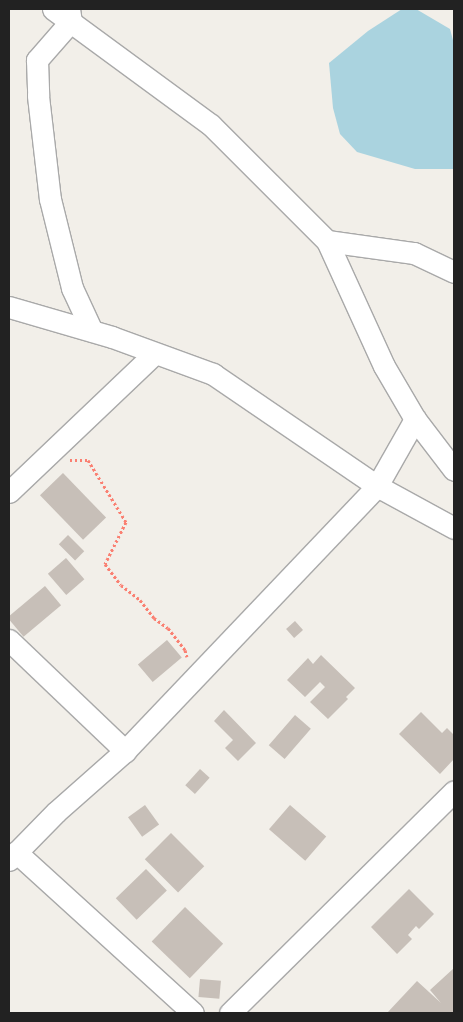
<!DOCTYPE html>
<style>
body{margin:0}
#map{position:relative;width:463px;height:1022px;overflow:hidden;background:#f2efe9;font-family:Helvetica,sans-serif}
div>[style]{position:absolute}
.water>*{inset:0;background:#aad3df}
.building>*{inset:0;background:#c7bfb8;transform-origin:0 0}
.path>*{height:3px;margin-top:-1.5px;transform-origin:0;background:repeating-linear-gradient(90deg,#fa8072 0 2.5px,transparent 0 5px)}
.roads{filter:drop-shadow(1px 0 #a9a9a9) drop-shadow(-1px 0 #a9a9a9) drop-shadow(0 1px #a9a9a9) drop-shadow(0 -1px #a9a9a9)}
.minor>*{height:21px;margin:-10.5px;padding:0 10.5px;transform-origin:10.5px;border-radius:10.5px;background:#fff}
span{translate:-50% -50%;white-space:nowrap;text-align:center;line-height:1.15;-webkit-text-stroke:4px #fff;paint-order:stroke}
.frame{position:absolute;inset:0;border:10px solid #222;pointer-events:none}
</style>
<div id="map">
<div class="water">
<i style="clip-path:polygon(402px 9px,416px 9px,450px 29px,454px 44px,454px 169px,415px 169px,357px 152px,340px 134px,333px 108px,329px 63px,368px 31px)"></i>
</div>
<div class="building">
<i style="left:63px;top:473px;width:62px;height:32px;rotate:46deg"></i>
<i style="left:68px;top:535px;width:23px;height:13px;rotate:45deg"></i>
<i style="left:66px;top:558px;width:28px;height:24px;rotate:49deg"></i>
<i style="left:45px;top:586px;width:25px;height:49px;rotate:50deg"></i>
<i style="left:295px;top:621px;width:12px;height:12px;rotate:48deg"></i>
<i style="left:167px;top:640px;width:23px;height:38px;rotate:50deg"></i>
<i style="clip-path:polygon(321px 655px,355px 688px,346px 697px,348px 699px,328px 719px,310px 702px,325px 687px,320px 682px,305px 697px,287px 680px,308px 658px,313px 664px)"></i>
<i style="clip-path:polygon(224px 710px,256px 743px,238px 761px,225px 748px,233px 740px,214px 721px)"></i>
<i style="clip-path:polygon(421px 712px,442px 733px,447px 728px,454px 735px,454px 759px,440px 774px,399px 734px)"></i>
<i style="left:295px;top:715px;width:21px;height:40px;rotate:41deg"></i>
<i style="left:200px;top:769px;width:13px;height:22px;rotate:42deg"></i>
<i style="left:145px;top:805px;width:24px;height:21px;rotate:54deg"></i>
<i style="left:290px;top:805px;width:48px;height:32px;rotate:41deg"></i>
<i style="left:171px;top:833px;width:47px;height:37px;rotate:45deg"></i>
<i style="left:146px;top:869px;width:30px;height:42px;rotate:46deg"></i>
<i style="clip-path:polygon(409px 889px,434px 914px,419px 929px,416px 926px,408px 935px,412px 939px,397px 954px,371px 927px)"></i>
<i style="left:185px;top:907px;width:53px;height:48px;rotate:44deg"></i>
<i style="clip-path:polygon(454px 968px,454px 1013px,387px 1013px,417px 981px,441px 1003px,430px 990px)"></i>
<i style="left:200px;top:979px;width:21px;height:18px;rotate:5deg"></i>
</div>
<div class="path">
<i style="left:70px;top:460px;width:18px"></i>
<i style="left:88px;top:460px;width:73px;rotate:58.5deg"></i>
<i style="left:126px;top:522px;width:47px;rotate:116.6deg"></i>
<i style="left:105px;top:564px;width:26px;rotate:53deg"></i>
<i style="left:121px;top:585px;width:24px;rotate:38deg"></i>
<i style="left:140px;top:600px;width:23px;rotate:52deg"></i>
<i style="left:154px;top:618px;width:17px;rotate:36deg"></i>
<i style="left:168px;top:628px;width:28px;rotate:52deg"></i>
<i style="left:185px;top:650px;width:7px;rotate:74deg"></i>
</div>
<div class="roads">
<div class="minor">
<i style="left:53px;top:9px;width:196px;rotate:36.3deg"></i>
<i style="left:211px;top:125px;width:164px;rotate:45deg"></i>
<i style="left:327px;top:241px;width:137px;rotate:65.5deg"></i>
<i style="left:384px;top:366px;width:61px;rotate:59.7deg"></i>
<i style="left:415px;top:419px;width:64px;rotate:52.6deg"></i>
<i style="left:69px;top:9px;width:12px;rotate:81deg"></i>
<i style="left:71px;top:21px;width:52px;rotate:131.1deg"></i>
<i style="left:37px;top:60px;width:36px;rotate:88deg"></i>
<i style="left:38px;top:96px;width:104px;rotate:83.4deg"></i>
<i style="left:50px;top:199px;width:92px;rotate:76.1deg"></i>
<i style="left:72px;top:288px;width:47px;rotate:65.1deg"></i>
<i style="left:327px;top:241px;width:88px;rotate:7.9deg"></i>
<i style="left:414px;top:253px;width:44px;rotate:25.4deg"></i>
<i style="left:9px;top:307px;width:107px;rotate:16.2deg"></i>
<i style="left:112px;top:337px;width:108px;rotate:20.1deg"></i>
<i style="left:213px;top:374px;width:199px;rotate:34.3deg"></i>
<i style="left:377px;top:486px;width:88px;rotate:28.6deg"></i>
<i style="left:9px;top:492px;width:200px;rotate:-43.6deg"></i>
<i style="left:9px;top:640px;width:161px;rotate:43.7deg"></i>
<i style="left:16px;top:852px;width:239px;rotate:42.3deg"></i>
<i style="left:9px;top:860px;width:67px;rotate:-45.6deg"></i>
<i style="left:56px;top:812px;width:92px;rotate:-41.5deg"></i>
<i style="left:125px;top:751px;width:366px;rotate:-46.4deg"></i>
<i style="left:377px;top:486px;width:77px;rotate:-60.4deg"></i>
<i style="left:230px;top:1013px;width:315px;rotate:-44.7deg"></i>
</div>
</div>
<div class="frame"></div>
</div>
